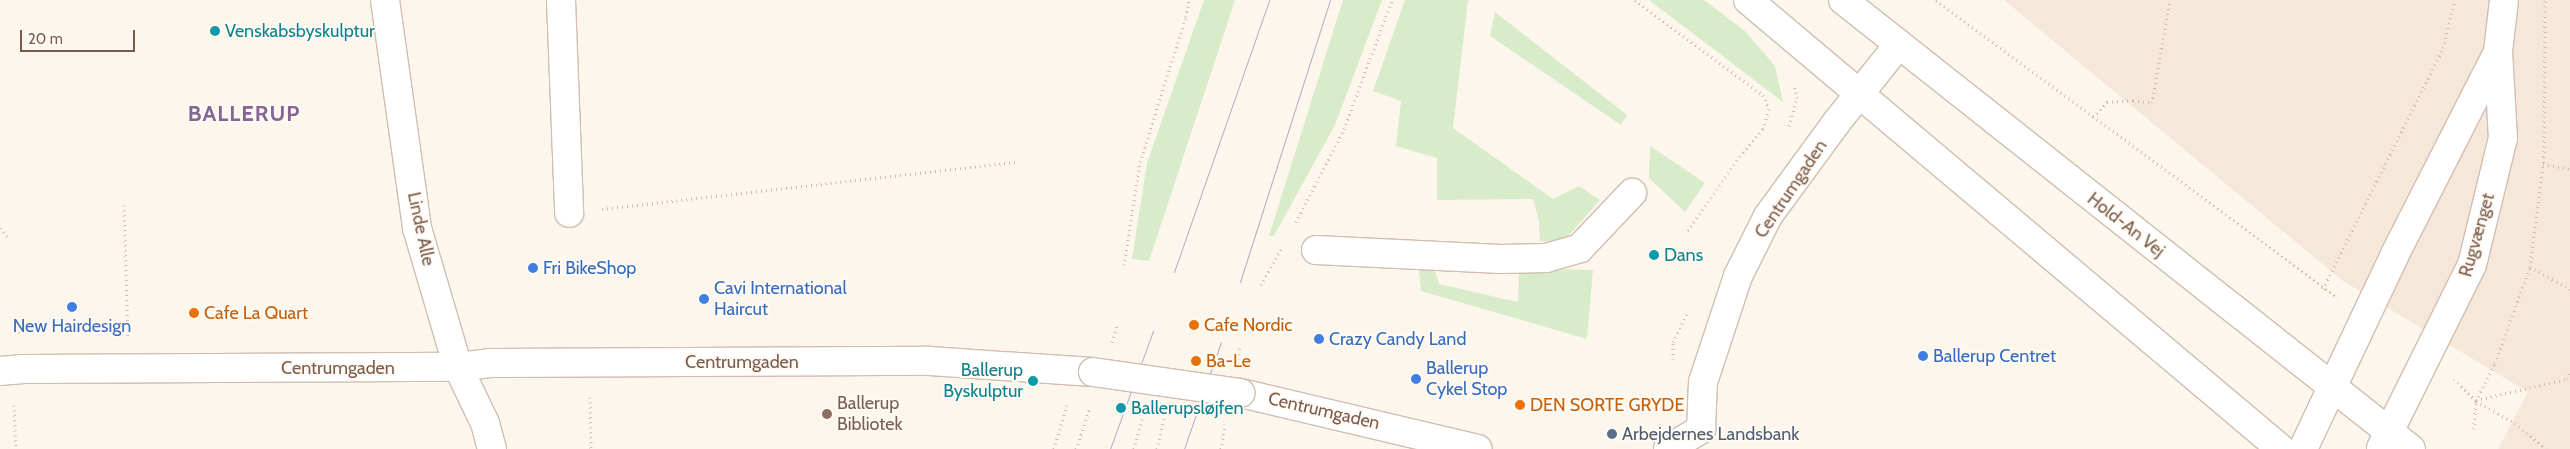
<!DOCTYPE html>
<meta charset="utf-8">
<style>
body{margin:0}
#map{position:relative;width:2570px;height:449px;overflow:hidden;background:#fdf6ec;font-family:Cabin,sans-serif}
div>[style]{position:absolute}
.residential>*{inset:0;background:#f5e8da}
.green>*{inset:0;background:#d8ecc9}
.path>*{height:3px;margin-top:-1.5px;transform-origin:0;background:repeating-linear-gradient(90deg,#d9b8a5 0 1px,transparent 0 5px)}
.roads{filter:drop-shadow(1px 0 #d1beb0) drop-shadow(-1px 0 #d1beb0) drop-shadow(0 1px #d1beb0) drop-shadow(0 -1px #d1beb0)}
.minor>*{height:28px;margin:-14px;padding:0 14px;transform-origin:14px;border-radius:14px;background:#fff}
.tram>*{height:1px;margin:-0.5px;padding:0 0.5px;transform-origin:0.5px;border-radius:0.5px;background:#b9a8c9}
.bridges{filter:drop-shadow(1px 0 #d1beb0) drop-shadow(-1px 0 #d1beb0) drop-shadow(0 1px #d1beb0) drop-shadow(0 -1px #d1beb0)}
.minor-bridge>*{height:28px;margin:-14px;padding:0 14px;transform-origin:14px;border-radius:14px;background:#fff}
.dots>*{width:14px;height:14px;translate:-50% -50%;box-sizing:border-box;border:2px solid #fffaf3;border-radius:50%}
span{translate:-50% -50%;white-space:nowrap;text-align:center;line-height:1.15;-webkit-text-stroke:4px #fffaf3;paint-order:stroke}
.culture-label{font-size:18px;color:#0d838f}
.left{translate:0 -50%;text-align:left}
.right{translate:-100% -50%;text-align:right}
.street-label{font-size:18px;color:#7a5c4d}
.shop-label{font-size:18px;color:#366cbe}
.food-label{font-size:18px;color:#c56008}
.education-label{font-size:18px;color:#785e54}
.service-label{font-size:18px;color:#4e5e75}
.district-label{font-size:22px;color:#846695;font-weight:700;letter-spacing:1px}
.scale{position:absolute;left:20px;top:30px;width:115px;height:22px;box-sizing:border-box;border:2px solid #7a5c4d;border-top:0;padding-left:6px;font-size:15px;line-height:18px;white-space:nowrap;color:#7a5c4d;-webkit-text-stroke:4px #fffaf3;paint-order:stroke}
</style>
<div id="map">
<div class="residential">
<i style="clip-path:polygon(2004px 0,2570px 0,2570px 449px,2498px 449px,2528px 392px,2343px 281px)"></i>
</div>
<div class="green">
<i style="clip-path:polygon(1204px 0,1235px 0,1149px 261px,1132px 259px,1147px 163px)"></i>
<i style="clip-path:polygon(1343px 0,1382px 0,1335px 125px,1274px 236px,1269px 236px)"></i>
<i style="clip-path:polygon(1405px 0,1468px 0,1453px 128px,1553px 199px,1579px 186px,1600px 200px,1564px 241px,1540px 241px,1539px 221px,1533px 199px,1437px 200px,1437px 158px,1396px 146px,1401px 101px,1373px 91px)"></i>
<i style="clip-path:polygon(1649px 0,1704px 0,1746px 32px,1775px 66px,1783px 102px)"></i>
<i style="clip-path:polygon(1495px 12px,1627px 115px,1621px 125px,1490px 36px)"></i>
<i style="clip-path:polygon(1650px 146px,1705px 183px,1685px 212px,1649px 178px)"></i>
<i style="clip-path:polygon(1434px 268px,1439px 284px,1518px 302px,1519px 268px,1593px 270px,1587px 339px,1421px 291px,1419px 270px)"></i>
</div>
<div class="path">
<i style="left:1635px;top:0;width:159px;rotate:36.6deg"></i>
<i style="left:1763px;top:95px;width:15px;rotate:67deg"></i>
<i style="left:1769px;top:109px;width:21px;rotate:107deg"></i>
<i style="left:1763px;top:129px;width:35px;rotate:130deg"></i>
<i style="left:1740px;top:156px;width:95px;rotate:125.2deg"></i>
<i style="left:1936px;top:0;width:500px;rotate:36.55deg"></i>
<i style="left:2093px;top:117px;width:21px;rotate:-47deg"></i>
<i style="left:2107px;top:102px;width:26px;rotate:-4deg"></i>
<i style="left:2133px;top:100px;width:19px;rotate:9deg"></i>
<i style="left:2152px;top:103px;width:105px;rotate:-80.1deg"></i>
<i style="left:1789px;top:126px;width:29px;rotate:-74deg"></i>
<i style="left:1797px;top:98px;width:14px;rotate:-102deg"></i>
<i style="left:2543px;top:164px;width:27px;rotate:10deg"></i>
<i style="left:124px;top:205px;width:131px;rotate:88.3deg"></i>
<i style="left:602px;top:209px;width:416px;rotate:-6.5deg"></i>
<i style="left:1296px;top:222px;width:105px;rotate:-62.7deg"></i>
<i style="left:1344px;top:129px;width:138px;rotate:-69.6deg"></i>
<i style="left:0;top:228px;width:14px;rotate:51deg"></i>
<i style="left:1124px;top:265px;width:104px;rotate:-81.2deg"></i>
<i style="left:1140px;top:162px;width:152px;rotate:-72.4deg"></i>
<i style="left:1186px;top:17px;width:17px;rotate:-80deg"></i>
<i style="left:2530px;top:267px;width:46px;rotate:28.8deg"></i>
<i style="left:1261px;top:285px;width:41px;rotate:-60.9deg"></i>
<i style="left:2323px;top:289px;width:269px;rotate:-63.5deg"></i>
<i style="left:2443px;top:48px;width:49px;rotate:-76deg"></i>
<i style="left:19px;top:327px;width:9px;rotate:84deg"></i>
<i style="left:1112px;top:342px;width:17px;rotate:-73deg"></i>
<i style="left:1238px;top:359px;width:14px;rotate:-82deg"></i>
<i style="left:1673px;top:359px;width:17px;rotate:-90deg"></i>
<i style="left:1673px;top:342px;width:32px;rotate:-64deg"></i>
<i style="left:2454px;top:379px;width:31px;rotate:45deg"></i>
<i style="left:2476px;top:401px;width:45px;rotate:29.4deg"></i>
<i style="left:2515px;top:423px;width:40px;rotate:40deg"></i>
<i style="left:590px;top:397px;width:52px;rotate:88.9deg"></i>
<i style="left:2476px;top:400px;width:93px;rotate:-13deg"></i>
<i style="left:2567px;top:379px;width:9px;rotate:-72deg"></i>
<i style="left:14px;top:405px;width:44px;rotate:87.4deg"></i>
<i style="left:2474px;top:429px;width:28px;rotate:-86deg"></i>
<i style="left:2476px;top:401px;width:42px;rotate:-63.4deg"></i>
<i style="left:2495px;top:363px;width:102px;rotate:-70deg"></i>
<i style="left:2530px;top:267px;width:111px;rotate:-82.7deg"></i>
<i style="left:2544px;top:157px;width:157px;rotate:-89.6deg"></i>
<i style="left:1054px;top:449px;width:46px;rotate:-73.5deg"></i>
<i style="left:1076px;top:449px;width:44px;rotate:-71.6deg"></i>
<i style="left:1134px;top:449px;width:38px;rotate:-75deg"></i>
<i style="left:1157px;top:449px;width:35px;rotate:-77deg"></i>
<i style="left:1221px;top:449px;width:25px;rotate:-81deg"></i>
</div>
<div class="roads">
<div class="minor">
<i style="left:385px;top:0;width:230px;rotate:82deg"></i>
<i style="left:417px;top:228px;width:145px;rotate:73.6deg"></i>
<i style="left:458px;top:367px;width:62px;rotate:64.3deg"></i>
<i style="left:485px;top:423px;width:27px;rotate:75deg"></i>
<i style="left:561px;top:0;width:213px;rotate:87.8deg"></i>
<i style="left:1748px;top:0;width:697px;rotate:40.11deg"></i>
<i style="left:1843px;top:0;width:724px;rotate:38.33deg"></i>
<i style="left:1316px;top:250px;width:185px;rotate:2.8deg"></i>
<i style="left:1501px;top:259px;width:45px;rotate:-1.3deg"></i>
<i style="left:1546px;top:258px;width:35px;rotate:-16deg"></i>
<i style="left:1580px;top:248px;width:76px;rotate:-46.6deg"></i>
<i style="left:0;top:371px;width:23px;rotate:-5deg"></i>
<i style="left:23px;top:369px;width:435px;rotate:-0.3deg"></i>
<i style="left:458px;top:367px;width:32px;rotate:-7deg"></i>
<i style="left:490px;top:363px;width:440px;rotate:-0.3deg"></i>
<i style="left:930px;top:361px;width:163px;rotate:3.9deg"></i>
<i style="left:1241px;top:393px;width:243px;rotate:13.3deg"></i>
<i style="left:2381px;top:448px;width:204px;rotate:-63.6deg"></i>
<i style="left:2472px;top:265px;width:131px;rotate:-76.3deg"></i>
<i style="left:2503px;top:138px;width:86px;rotate:-93.3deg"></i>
<i style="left:2498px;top:52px;width:52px;rotate:-83.4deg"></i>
<i style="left:1668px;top:449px;width:39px;rotate:-31deg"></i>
<i style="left:1701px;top:429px;width:47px;rotate:-87.6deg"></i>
<i style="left:1703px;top:382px;width:112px;rotate:-71.7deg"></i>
<i style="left:1738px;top:276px;width:67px;rotate:-63.4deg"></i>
<i style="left:1768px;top:216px;width:115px;rotate:-53.8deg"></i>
<i style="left:1836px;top:123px;width:101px;rotate:-51.4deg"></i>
<i style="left:2303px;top:449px;width:216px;rotate:-64.7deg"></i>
<i style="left:2395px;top:254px;width:227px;rotate:-63deg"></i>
</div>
</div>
<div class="tram">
<i style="left:1174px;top:272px;width:288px;rotate:-70.7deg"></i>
<i style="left:1240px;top:282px;width:296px;rotate:-72.3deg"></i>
<i style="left:1110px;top:449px;width:126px;rotate:-70deg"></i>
<i style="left:1184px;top:449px;width:113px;rotate:-70.9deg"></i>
</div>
<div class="bridges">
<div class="minor-bridge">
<i style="left:1093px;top:372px;width:149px;rotate:8.1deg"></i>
</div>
</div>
<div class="dots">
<i style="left:215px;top:31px;background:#0f9aa8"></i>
<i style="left:1654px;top:255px;background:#0f9aa8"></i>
<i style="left:533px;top:268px;background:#3f7fe0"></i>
<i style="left:704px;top:299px;background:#3f7fe0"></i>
<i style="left:72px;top:307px;background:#3f7fe0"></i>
<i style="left:194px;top:313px;background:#e8710a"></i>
<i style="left:1194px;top:325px;background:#e8710a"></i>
<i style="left:1319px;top:339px;background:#3f7fe0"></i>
<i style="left:1923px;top:356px;background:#3f7fe0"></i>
<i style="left:1196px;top:361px;background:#e8710a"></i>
<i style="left:1416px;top:379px;background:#3f7fe0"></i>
<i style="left:1033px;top:381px;background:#0f9aa8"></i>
<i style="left:1520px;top:405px;background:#e8710a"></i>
<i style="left:1121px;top:408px;background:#0f9aa8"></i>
<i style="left:827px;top:414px;background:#8d6e63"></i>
<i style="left:1612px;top:434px;background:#5c6f8a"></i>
</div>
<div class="culture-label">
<span class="left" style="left:225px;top:31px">Venskabsbyskulptur</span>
<span class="left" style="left:1664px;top:255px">Dans</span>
<span class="right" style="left:1023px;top:381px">Ballerup<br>Byskulptur</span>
<span class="left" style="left:1131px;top:408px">Ballerupsløjfen</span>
</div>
<div class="street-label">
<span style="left:1791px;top:189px;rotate:-56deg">Centrumgaden</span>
<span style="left:2126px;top:225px;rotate:38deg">Hold-An Vej</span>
<span style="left:421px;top:229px;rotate:78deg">Linde Alle</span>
<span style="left:2477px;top:235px;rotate:-74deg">Rugvænget</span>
<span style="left:742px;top:362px">Centrumgaden</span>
<span style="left:338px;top:368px">Centrumgaden</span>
<span style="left:1324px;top:411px;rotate:13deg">Centrumgaden</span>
</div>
<div class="shop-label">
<span class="left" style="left:543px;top:268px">Fri BikeShop</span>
<span class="left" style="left:714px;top:299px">Cavi International<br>Haircut</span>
<span style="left:72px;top:326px">New Hairdesign</span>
<span class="left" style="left:1329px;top:339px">Crazy Candy Land</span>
<span class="left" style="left:1933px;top:356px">Ballerup Centret</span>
<span class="left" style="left:1426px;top:379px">Ballerup<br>Cykel Stop</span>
</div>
<div class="food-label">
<span class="left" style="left:204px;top:313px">Cafe La Quart</span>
<span class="left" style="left:1204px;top:325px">Cafe Nordic</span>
<span class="left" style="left:1206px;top:361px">Ba-Le</span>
<span class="left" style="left:1530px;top:405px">DEN SORTE GRYDE</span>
</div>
<div class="education-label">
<span class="left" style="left:837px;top:414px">Ballerup<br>Bibliotek</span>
</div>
<div class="service-label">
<span class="left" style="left:1622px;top:434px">Arbejdernes Landsbank</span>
</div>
<div class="district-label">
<span style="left:244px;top:114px">BALLERUP</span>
</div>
<div class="scale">20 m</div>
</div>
